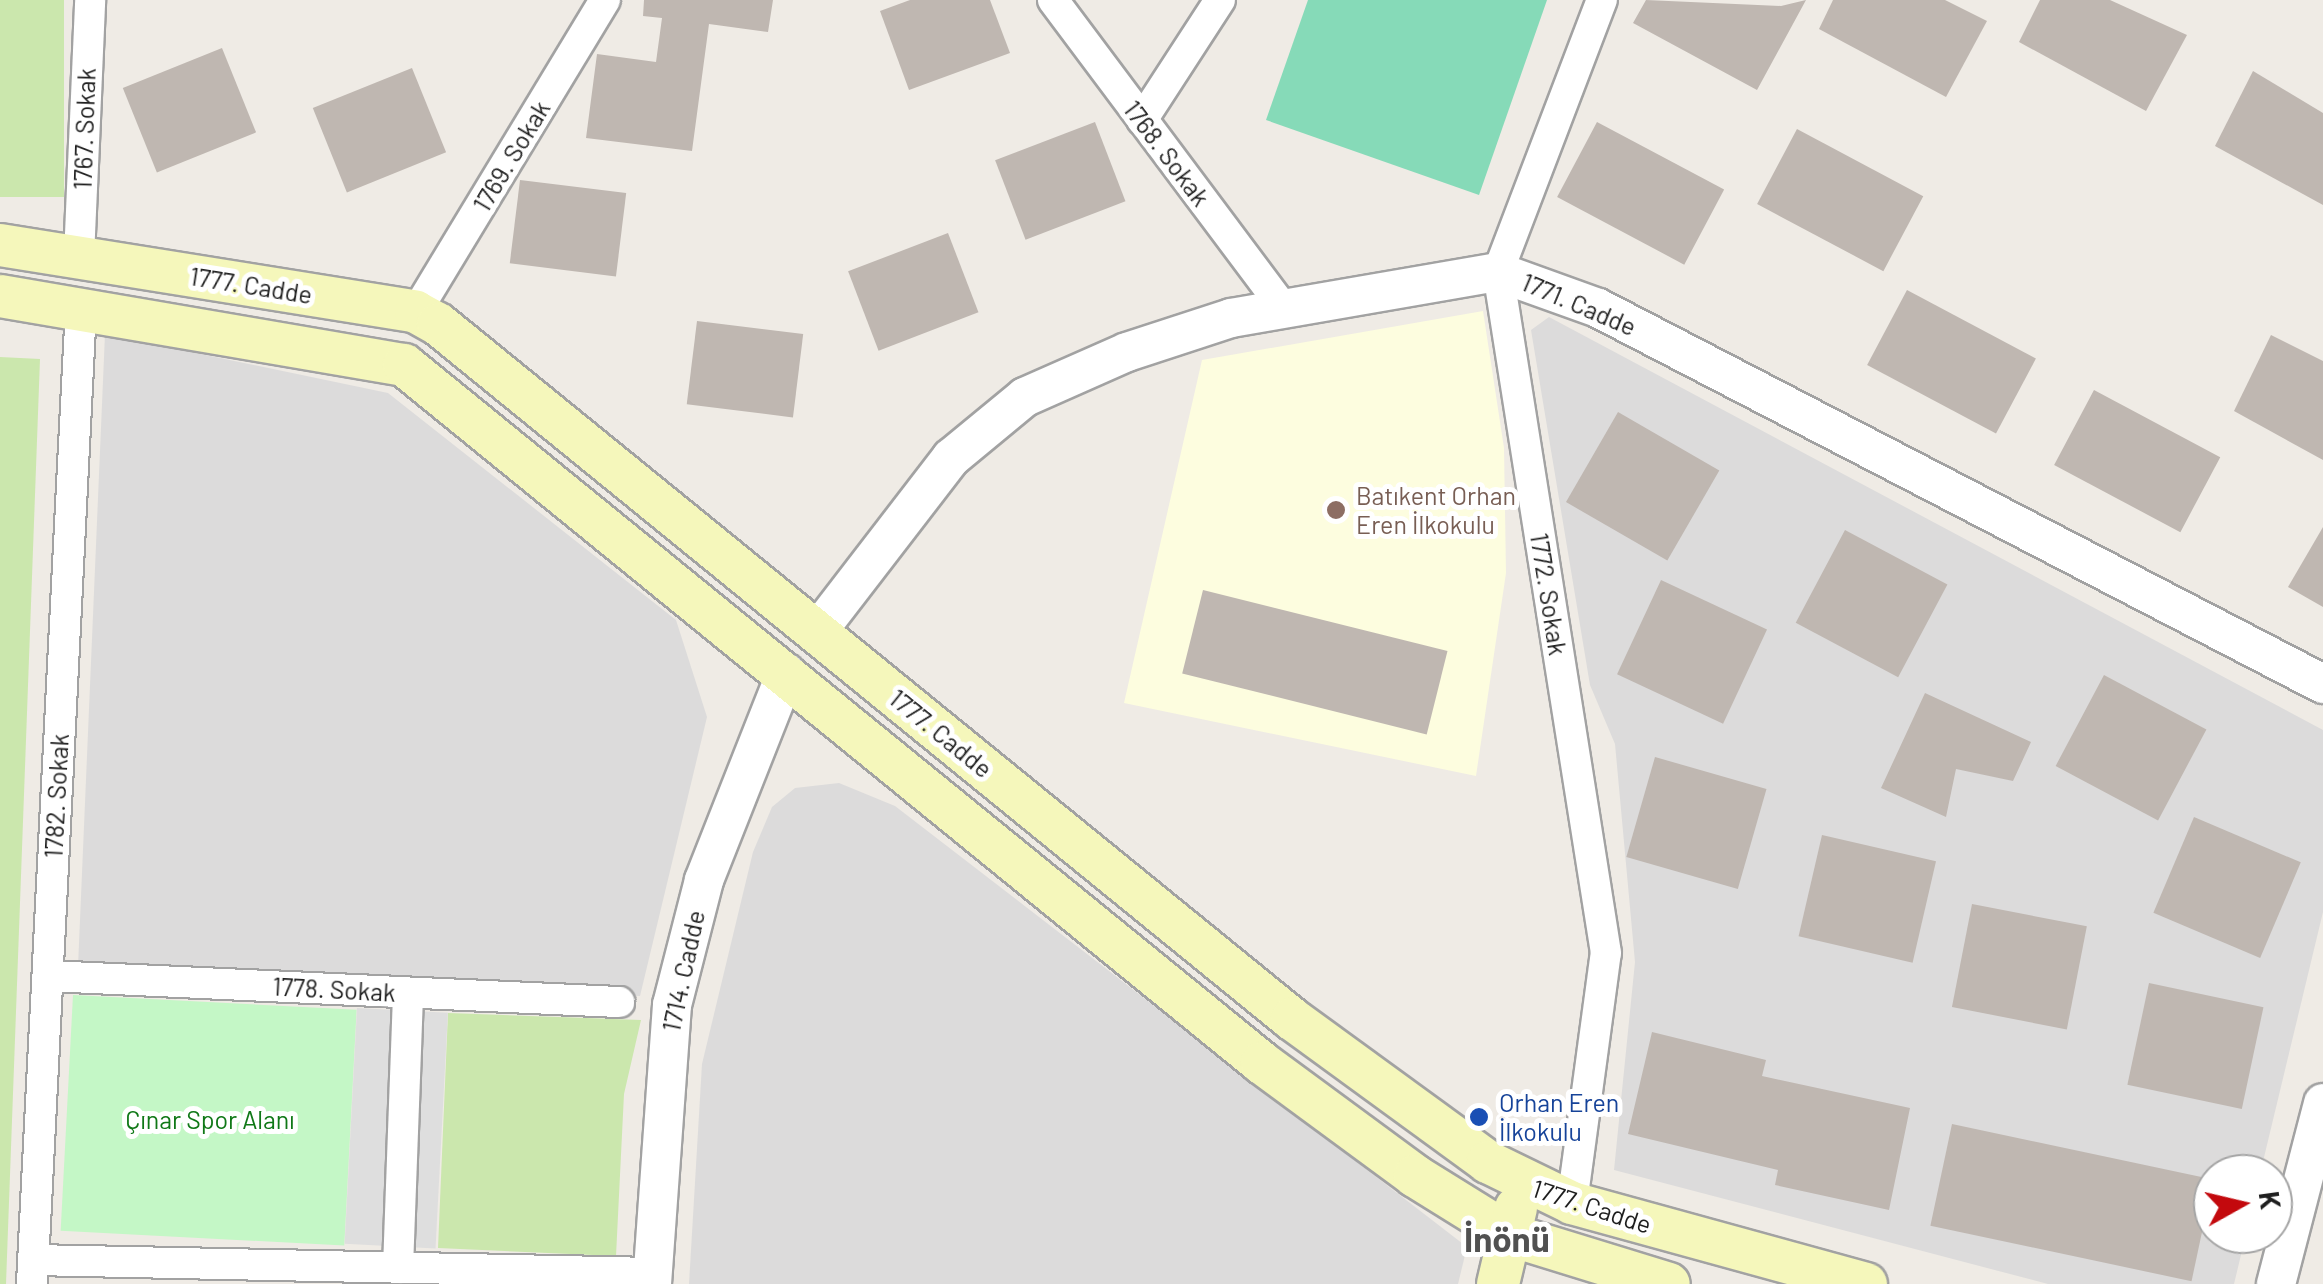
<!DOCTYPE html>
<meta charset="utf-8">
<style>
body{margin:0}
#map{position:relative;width:2323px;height:1284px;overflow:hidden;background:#efebe5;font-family:Barlow,sans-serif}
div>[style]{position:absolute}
.residential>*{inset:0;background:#dcdbdb}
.education>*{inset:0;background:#fdfddf}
.grass>*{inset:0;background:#cbe7ad;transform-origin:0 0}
.park>*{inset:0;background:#c4f7c6;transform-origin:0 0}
.pitch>*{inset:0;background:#86dab8}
.parking>*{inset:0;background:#dedede;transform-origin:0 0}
.building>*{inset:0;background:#bfb7b1;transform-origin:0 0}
.roads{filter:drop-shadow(2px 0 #a2a2a2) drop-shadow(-2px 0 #a2a2a2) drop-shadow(0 2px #a2a2a2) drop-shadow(0 -2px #a2a2a2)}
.minor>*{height:30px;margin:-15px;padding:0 15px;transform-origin:15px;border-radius:15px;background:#fff}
.tertiary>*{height:38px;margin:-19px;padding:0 19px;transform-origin:19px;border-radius:19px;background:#fff}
.secondary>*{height:42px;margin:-21px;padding:0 21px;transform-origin:21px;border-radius:21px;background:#f5f7bb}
.dots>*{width:28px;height:28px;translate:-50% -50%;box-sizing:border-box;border:5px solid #fff;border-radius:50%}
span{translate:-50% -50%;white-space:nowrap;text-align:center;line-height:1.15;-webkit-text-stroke:10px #fff;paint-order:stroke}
.street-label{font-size:25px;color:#1e1e1e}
.education-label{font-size:25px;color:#785e54}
.left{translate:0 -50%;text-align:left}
.transit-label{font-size:25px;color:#164399}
.park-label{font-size:25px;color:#107817}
.district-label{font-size:35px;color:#515151;font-weight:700}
.north{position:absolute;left:2193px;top:1154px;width:100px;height:100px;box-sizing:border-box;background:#fff;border:2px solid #a5a5a5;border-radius:50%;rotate:82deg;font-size:28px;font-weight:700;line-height:40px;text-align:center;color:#1e1e1e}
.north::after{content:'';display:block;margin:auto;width:35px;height:45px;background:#c3090d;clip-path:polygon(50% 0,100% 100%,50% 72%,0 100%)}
</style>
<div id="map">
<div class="residential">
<i style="clip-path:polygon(1549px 317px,2323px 730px,2323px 912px,2260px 1174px,2213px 1174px,2213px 1234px,2246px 1234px,2234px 1284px,2048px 1284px,1614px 1170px,1635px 962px,1615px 744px,1590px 685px,1531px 330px)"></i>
<i style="clip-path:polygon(105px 334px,388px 393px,676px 620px,707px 717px,640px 996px,78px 967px)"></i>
<i style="clip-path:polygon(839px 783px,895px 806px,1467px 1247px,1458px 1284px,689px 1284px,702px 1064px,753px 852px,772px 807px,795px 788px)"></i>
</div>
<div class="education">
<i style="clip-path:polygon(1483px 311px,1504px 448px,1506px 573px,1476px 776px,1124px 703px,1202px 360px)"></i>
</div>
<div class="grass">
<i style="left:0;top:0;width:64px;height:197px"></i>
<i style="clip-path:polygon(0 357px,40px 359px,6px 1284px,0 1284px)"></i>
<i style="clip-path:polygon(448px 1013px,641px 1020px,624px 1094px,616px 1256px,438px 1248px)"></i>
</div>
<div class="park">
<i style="left:73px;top:995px;width:284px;height:236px;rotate:3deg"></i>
</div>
<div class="pitch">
<i style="clip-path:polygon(1308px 0,1547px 0,1479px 195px,1266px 120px)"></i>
</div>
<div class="parking">
<i style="left:357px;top:1008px;width:91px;height:236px;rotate:3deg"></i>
</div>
<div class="building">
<i style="clip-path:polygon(644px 0,773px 0,768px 32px,709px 24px,692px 151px,586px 138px,597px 54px,656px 62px,662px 18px,643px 16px)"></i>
<i style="clip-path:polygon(910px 0,990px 0,1010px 53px,909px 90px,880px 11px)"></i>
<i style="clip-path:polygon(1646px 0,1781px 6px,1806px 0,1757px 90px,1633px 23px)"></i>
<i style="clip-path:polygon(1833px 0,1945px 0,1987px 21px,1946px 97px,1819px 29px)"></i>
<i style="clip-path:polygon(2040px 0,2110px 0,2187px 35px,2146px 111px,2019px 42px)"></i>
<i style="left:222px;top:48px;width:91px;height:107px;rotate:68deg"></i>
<i style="left:412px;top:68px;width:91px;height:107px;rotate:68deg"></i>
<i style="clip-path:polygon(2253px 71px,2323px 113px,2323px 205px,2215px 146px)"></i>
<i style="left:1095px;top:122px;width:85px;height:107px;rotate:69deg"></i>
<i style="left:1597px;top:122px;width:144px;height:85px;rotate:28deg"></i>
<i style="left:1797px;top:129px;width:143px;height:85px;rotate:28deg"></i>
<i style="left:520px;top:180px;width:107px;height:84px;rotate:7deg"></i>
<i style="left:948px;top:233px;width:85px;height:107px;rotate:69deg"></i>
<i style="left:1907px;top:290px;width:146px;height:85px;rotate:28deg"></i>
<i style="left:697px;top:321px;width:107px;height:84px;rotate:7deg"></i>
<i style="clip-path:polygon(2271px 335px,2323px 361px,2323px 460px,2234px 411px)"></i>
<i style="left:2094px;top:390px;width:143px;height:85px;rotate:28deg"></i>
<i style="left:1618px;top:412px;width:117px;height:104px;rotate:30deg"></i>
<i style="clip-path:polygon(2323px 527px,2323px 607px,2288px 587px)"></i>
<i style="left:1845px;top:530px;width:116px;height:105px;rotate:28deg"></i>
<i style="left:1661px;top:580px;width:117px;height:104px;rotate:25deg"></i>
<i style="left:1203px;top:590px;width:252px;height:86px;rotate:14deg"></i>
<i style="left:2104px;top:675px;width:116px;height:103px;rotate:28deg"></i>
<i style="clip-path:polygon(1925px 693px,2031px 742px,2013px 781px,1956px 769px,1946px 817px,1881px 788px)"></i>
<i style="left:1655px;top:757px;width:116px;height:104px;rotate:16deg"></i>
<i style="left:2194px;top:817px;width:116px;height:104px;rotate:23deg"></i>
<i style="left:1822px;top:835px;width:117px;height:104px;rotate:13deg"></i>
<i style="left:1972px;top:904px;width:117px;height:105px;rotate:11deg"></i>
<i style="left:2149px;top:983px;width:117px;height:104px;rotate:12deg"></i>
<i style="clip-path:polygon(1652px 1032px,1766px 1060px,1762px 1076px,1910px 1108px,1889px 1210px,1775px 1185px,1778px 1170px,1628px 1134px)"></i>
<i style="left:1952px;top:1124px;width:267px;height:104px;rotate:12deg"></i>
</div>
<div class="roads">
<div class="minor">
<i style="left:1053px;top:0;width:382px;rotate:53.2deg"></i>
<i style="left:1142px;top:120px;width:143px;rotate:-57deg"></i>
<i style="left:79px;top:257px;width:257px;rotate:-87.5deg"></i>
<i style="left:416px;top:312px;width:365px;rotate:-58.8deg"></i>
<i style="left:48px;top:976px;width:572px;rotate:2.61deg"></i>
<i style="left:1572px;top:1203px;width:252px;rotate:-82.3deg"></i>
<i style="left:1606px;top:953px;width:690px;rotate:-99.01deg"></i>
<i style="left:1498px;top:272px;width:291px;rotate:-69.1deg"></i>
<i style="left:33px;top:1260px;width:619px;rotate:1.2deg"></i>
<i style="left:398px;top:1268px;width:275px;rotate:-87.9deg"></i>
<i style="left:32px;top:1284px;width:977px;rotate:-87.13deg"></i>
</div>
<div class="tertiary">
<i style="left:817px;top:632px;width:220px;rotate:-52.4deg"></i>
<i style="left:951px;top:458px;width:96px;rotate:-39.5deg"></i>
<i style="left:1025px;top:397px;width:111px;rotate:-23.8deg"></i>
<i style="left:1127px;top:352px;width:109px;rotate:-18.1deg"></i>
<i style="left:1231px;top:318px;width:271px;rotate:-9.8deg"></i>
<i style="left:1498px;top:272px;width:106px;rotate:19.8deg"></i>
<i style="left:1598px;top:308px;width:817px;rotate:27.41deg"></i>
<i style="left:652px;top:1284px;width:280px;rotate:-85.9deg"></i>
<i style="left:672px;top:1005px;width:129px;rotate:-75.6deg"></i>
<i style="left:704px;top:880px;width:223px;rotate:-68.4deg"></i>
<i style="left:2276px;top:1284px;width:187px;rotate:-75.4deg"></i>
</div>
<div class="secondary">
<i style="left:0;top:245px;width:421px;rotate:9.1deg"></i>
<i style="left:416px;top:312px;width:25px;rotate:29deg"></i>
<i style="left:438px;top:324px;width:1101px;rotate:39.14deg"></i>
<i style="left:1292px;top:1019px;width:243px;rotate:36.1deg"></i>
<i style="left:1488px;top:1162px;width:93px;rotate:26deg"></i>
<i style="left:1572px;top:1203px;width:305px;rotate:15.4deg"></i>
<i style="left:0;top:296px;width:410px;rotate:9.7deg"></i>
<i style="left:404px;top:365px;width:1106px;rotate:39.13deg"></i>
<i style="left:1262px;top:1063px;width:190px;rotate:36.4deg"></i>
<i style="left:1415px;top:1176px;width:112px;rotate:31.8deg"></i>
<i style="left:1510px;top:1235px;width:166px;rotate:17.1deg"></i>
<i style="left:1498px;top:1284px;width:78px;rotate:-76.7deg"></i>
</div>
</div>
<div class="dots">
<i style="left:1336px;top:510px;background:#8d6e63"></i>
<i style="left:1479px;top:1117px;background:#1a4fb4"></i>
</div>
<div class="street-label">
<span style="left:84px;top:129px;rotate:-88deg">1767. Sokak</span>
<span style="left:1167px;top:153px;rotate:53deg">1768. Sokak</span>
<span style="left:511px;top:156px;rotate:-59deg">1769. Sokak</span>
<span style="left:251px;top:285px;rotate:9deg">1777. Cadde</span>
<span style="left:1579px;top:304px;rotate:23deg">1771. Cadde</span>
<span style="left:1549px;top:594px;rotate:81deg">1772. Sokak</span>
<span style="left:941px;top:733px;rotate:39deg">1777. Cadde</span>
<span style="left:56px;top:796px;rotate:-87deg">1782. Sokak</span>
<span style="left:683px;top:971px;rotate:-78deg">1714. Cadde</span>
<span style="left:334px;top:989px;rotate:3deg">1778. Sokak</span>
<span style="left:1592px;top:1206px;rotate:18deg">1777. Cadde</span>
</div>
<div class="education-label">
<span class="left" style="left:1356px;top:510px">Batıkent Orhan<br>Eren İlkokulu</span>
</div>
<div class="transit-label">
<span class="left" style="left:1499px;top:1117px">Orhan Eren<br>İlkokulu</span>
</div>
<div class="park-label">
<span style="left:210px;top:1119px">Çınar Spor Alanı</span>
</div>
<div class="district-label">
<span style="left:1507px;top:1238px">İnönü</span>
</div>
<div class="north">K</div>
</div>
